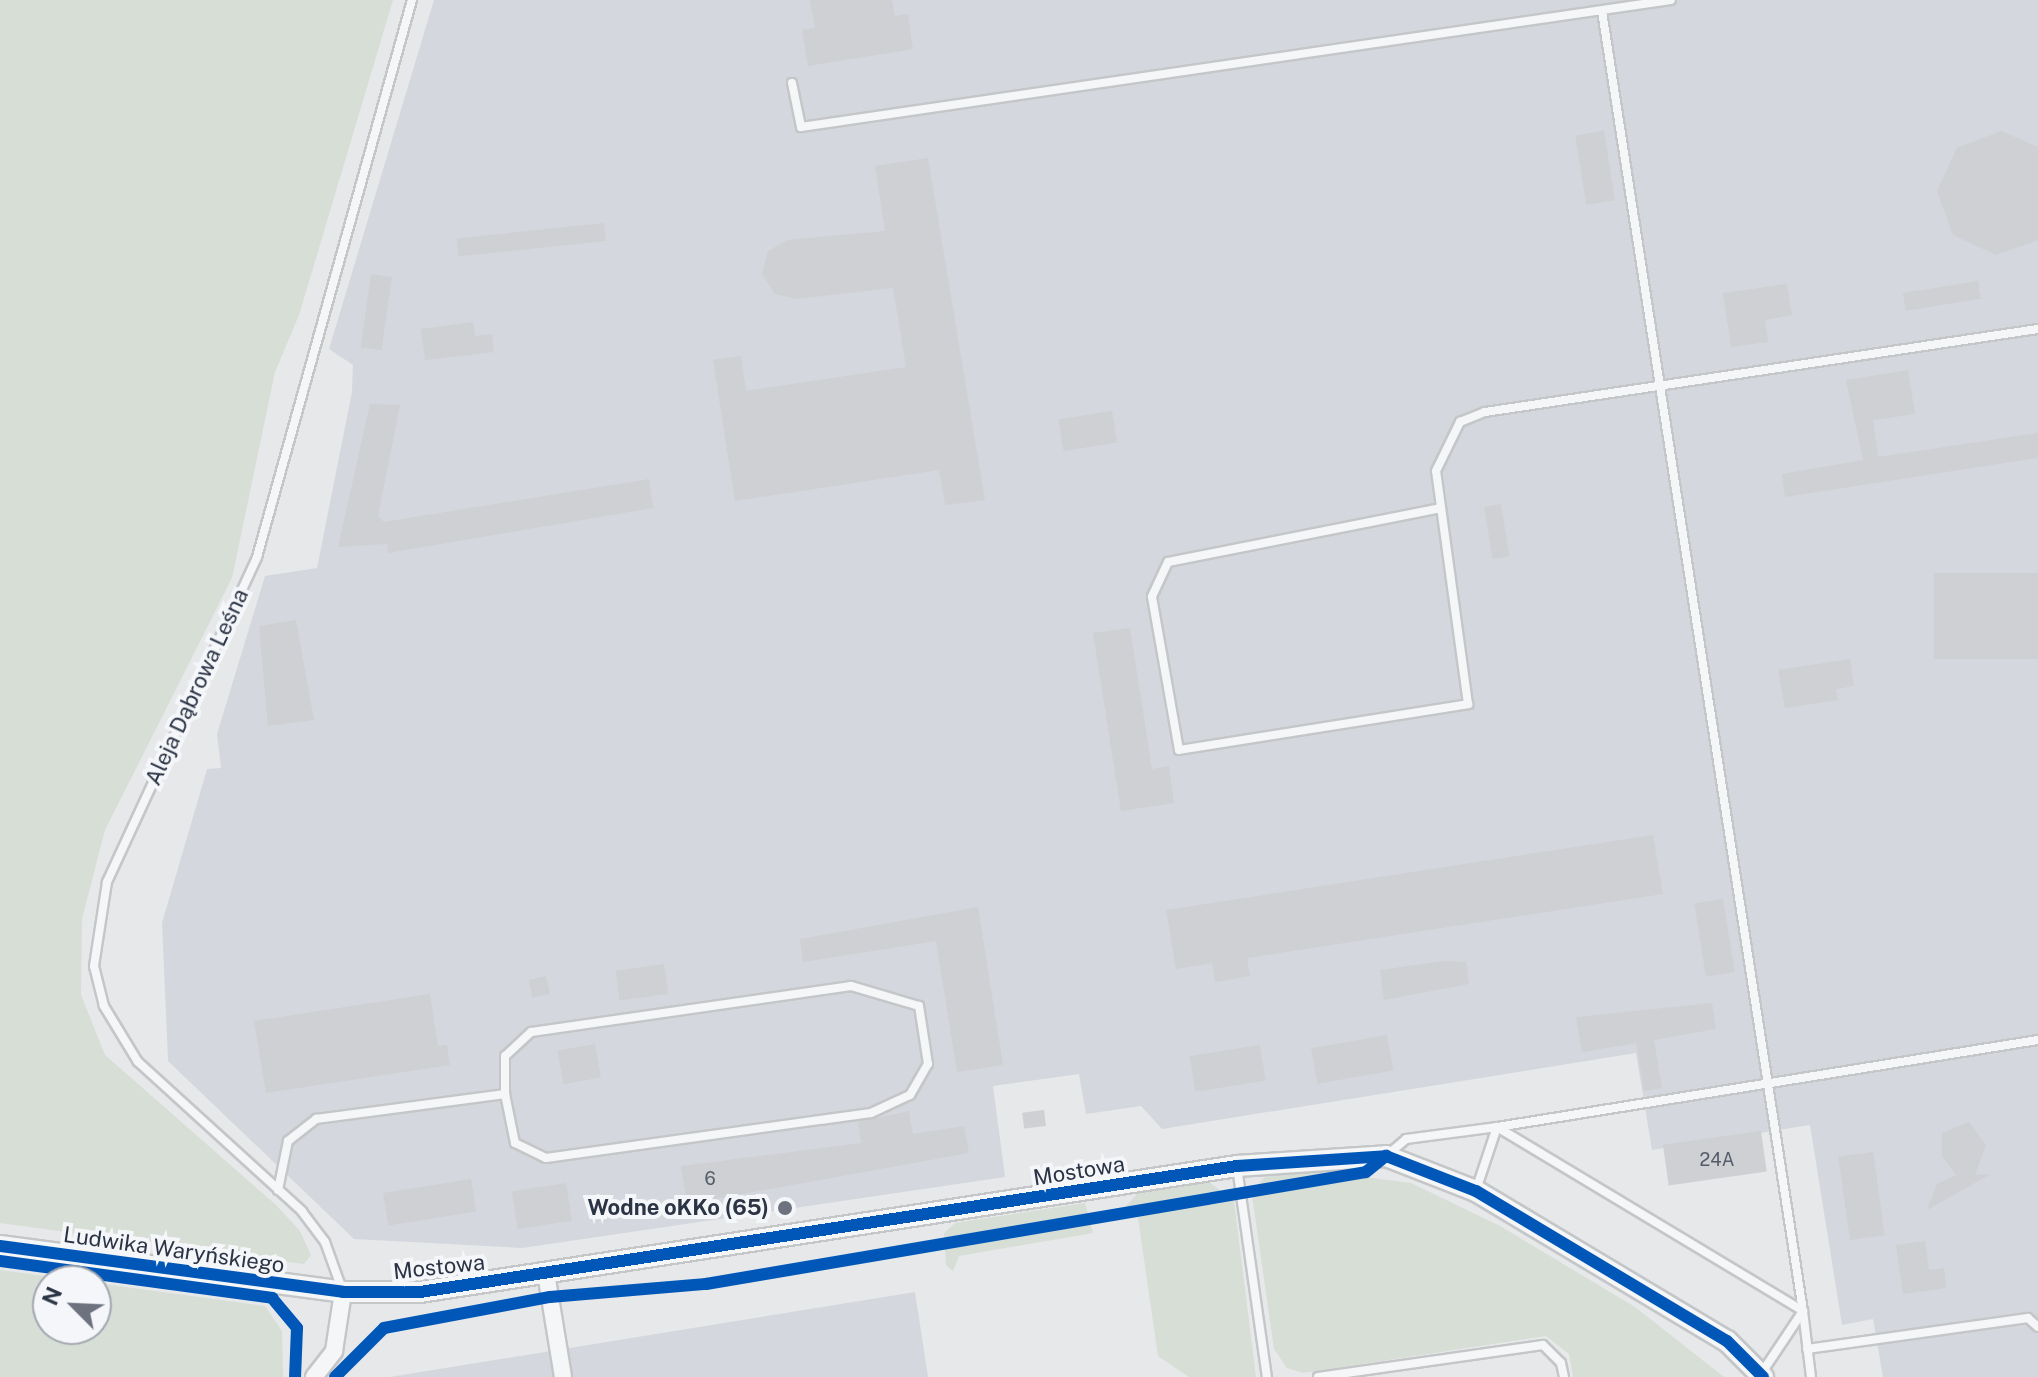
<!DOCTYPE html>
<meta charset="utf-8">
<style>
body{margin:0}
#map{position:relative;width:2038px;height:1377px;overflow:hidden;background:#e6e8ea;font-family:"Public Sans",sans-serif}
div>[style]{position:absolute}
.built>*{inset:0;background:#d4d7dd}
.green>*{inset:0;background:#d6ded6}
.building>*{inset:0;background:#ced0d3;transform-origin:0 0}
.roads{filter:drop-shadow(2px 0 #c4c6c8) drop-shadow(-2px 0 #c4c6c8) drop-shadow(0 2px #c4c6c8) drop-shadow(0 -2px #c4c6c8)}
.service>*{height:8px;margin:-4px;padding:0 4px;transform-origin:4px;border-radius:4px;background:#f5f6f7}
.minor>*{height:16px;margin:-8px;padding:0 8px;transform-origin:8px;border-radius:8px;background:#f5f6f7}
.tertiary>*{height:20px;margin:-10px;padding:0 10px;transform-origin:10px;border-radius:10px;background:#f5f6f7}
.cycleway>*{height:12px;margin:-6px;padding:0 6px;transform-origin:6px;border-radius:6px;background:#0057b8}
.dots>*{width:22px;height:22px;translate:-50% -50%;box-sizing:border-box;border:4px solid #f4f6f9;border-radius:50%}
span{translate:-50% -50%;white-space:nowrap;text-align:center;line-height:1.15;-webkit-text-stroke:8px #f4f6f9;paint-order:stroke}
.number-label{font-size:18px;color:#545c69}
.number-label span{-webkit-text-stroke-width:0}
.street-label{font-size:22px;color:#2b3445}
.poi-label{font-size:22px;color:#2b3445;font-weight:700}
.right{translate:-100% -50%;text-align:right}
.north{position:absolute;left:32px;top:1265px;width:80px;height:80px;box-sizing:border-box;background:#f4f6f9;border:2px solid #a4a8b1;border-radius:50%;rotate:294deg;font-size:22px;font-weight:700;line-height:32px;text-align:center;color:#2b3445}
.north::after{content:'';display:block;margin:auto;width:28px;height:36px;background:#6c737f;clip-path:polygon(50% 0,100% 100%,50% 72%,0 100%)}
</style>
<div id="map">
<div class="built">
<i style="clip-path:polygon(434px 0,2038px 0,2038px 1377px,1883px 1377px,1873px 1319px,1842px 1325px,1810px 1125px,1652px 1150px,1636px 1053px,1162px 1129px,1141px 1106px,1086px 1114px,1079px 1074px,993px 1086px,1005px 1177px,522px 1248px,354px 1239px,168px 1061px,162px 923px,207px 769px,221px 768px,217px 734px,265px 576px,317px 568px,352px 392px,353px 365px,329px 349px)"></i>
<i style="clip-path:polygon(915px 1292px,928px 1377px,390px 1377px)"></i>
</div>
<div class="green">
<i style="clip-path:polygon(0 0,393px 0,299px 315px,275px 372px,232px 578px,105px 830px,82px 919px,81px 995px,105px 1055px,276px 1205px,300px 1231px,311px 1255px,304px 1264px,0 1223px)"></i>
<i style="clip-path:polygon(1365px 1169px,1256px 1187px,1269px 1172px)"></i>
<i style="clip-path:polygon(1358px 1176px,1411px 1183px,1500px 1226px,1635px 1307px,1724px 1377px,1573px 1377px,1569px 1354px,1546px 1336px,1303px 1373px,1287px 1368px,1274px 1349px,1252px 1195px)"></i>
<i style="clip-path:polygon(1209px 1182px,1234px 1201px,1256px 1377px,1189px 1377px,1158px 1356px,1137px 1211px,1125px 1212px,1127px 1205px,1138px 1193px)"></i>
<i style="clip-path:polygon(1085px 1203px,1093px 1233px,959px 1256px,953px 1271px,946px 1265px,944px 1233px,955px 1223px)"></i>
<i style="clip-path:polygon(0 1270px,82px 1281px,48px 1281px,48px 1329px,96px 1329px,96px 1283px,265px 1306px,282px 1331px,283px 1377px,0 1377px)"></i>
</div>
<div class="building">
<i style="clip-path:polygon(810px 0,892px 0,895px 16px,908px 14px,913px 49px,808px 66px,802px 30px,815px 28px)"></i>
<i style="left:1604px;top:131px;width:70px;height:29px;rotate:81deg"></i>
<i style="clip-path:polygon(2001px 131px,2038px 147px,2038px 240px,1996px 255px,1953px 235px,1937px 191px,1957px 148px)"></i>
<i style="clip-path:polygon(928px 158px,985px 500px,945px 505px,939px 470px,735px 501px,713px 360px,741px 356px,746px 391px,906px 367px,893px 288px,796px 299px,775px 294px,762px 274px,768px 251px,788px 240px,885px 231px,875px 166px)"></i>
<i style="left:604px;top:223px;width:18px;height:148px;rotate:84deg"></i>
<i style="left:371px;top:274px;width:21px;height:74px;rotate:8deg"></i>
<i style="left:1978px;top:281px;width:18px;height:76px;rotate:81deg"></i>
<i style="clip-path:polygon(1787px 284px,1792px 315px,1765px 320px,1768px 342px,1731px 347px,1723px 293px)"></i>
<i style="clip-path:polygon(473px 322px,475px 336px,492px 334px,494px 352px,425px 360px,421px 329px)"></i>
<i style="clip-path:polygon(1908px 370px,1915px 414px,1873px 420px,1878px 457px,2038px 433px,2038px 458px,1785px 497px,1782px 474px,1863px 460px,1846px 380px)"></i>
<i style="clip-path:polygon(370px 404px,400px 405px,378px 516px,384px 522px,649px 479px,653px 508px,388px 553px,387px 544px,338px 547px)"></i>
<i style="left:1112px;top:411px;width:32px;height:54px;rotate:81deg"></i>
<i style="left:1501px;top:504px;width:53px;height:17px;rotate:81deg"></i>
<i style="left:2038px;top:573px;width:86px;height:104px;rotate:90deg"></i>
<i style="clip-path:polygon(296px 620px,314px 720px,268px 726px,259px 626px)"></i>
<i style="clip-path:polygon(1130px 628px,1152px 769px,1169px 766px,1174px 803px,1121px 811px,1093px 633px)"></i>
<i style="clip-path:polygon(1850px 659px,1854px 686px,1836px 689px,1838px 700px,1785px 708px,1778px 670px)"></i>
<i style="clip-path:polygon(1653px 835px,1663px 894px,1247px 958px,1250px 976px,1215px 982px,1212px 963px,1176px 969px,1166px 910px)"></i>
<i style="left:1723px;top:899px;width:74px;height:29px;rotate:81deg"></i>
<i style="clip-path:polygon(978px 907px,1003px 1065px,957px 1072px,936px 941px,803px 962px,800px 939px)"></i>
<i style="clip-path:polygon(1444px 961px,1466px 962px,1469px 984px,1384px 1000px,1380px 970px)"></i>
<i style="left:664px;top:964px;width:30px;height:49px;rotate:82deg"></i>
<i style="left:546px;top:976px;width:18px;height:18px;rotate:77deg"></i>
<i style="clip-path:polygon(430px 994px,438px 1046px,447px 1045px,450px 1065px,266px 1093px,254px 1021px)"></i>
<i style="clip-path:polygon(1712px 1003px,1716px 1029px,1654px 1040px,1662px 1088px,1644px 1091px,1636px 1043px,1582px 1052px,1576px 1017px)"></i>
<i style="left:1387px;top:1035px;width:36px;height:77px;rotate:80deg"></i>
<i style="left:595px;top:1044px;width:34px;height:38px;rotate:80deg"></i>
<i style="left:1260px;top:1045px;width:36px;height:71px;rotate:81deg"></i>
<i style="left:1044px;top:1110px;width:16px;height:22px;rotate:83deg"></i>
<i style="clip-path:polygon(909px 1111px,913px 1134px,964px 1126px,969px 1153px,687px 1204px,681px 1166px,861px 1143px,858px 1122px)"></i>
<i style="clip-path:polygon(1969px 1122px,1986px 1145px,1975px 1175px,1991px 1174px,1927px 1210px,1937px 1184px,1956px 1175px,1942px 1156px,1942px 1133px)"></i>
<i style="left:1761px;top:1131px;width:41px;height:99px;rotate:82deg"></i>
<i style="left:1873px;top:1152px;width:84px;height:35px;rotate:82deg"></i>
<i style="left:471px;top:1179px;width:33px;height:89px;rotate:81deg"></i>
<i style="left:566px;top:1183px;width:38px;height:55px;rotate:81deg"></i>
<i style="clip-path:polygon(1925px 1241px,1929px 1270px,1944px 1268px,1946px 1288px,1903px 1294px,1896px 1245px)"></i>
</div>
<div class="roads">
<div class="service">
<i style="left:1602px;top:11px;width:1315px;rotate:81.21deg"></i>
<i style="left:1803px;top:1311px;width:76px;rotate:123.7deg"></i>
<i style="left:792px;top:83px;width:45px;rotate:78.4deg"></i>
<i style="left:801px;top:127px;width:879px;rotate:-8.31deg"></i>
<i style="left:1441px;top:508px;width:278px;rotate:168.8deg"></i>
<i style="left:1168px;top:562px;width:38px;rotate:115deg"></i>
<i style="left:1152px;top:597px;width:155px;rotate:80deg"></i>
<i style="left:1179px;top:750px;width:293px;rotate:-9deg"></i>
<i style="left:1468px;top:704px;width:235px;rotate:-97.8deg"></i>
<i style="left:1436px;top:471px;width:55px;rotate:-63.9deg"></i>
<i style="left:1460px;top:422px;width:27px;rotate:-22deg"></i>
<i style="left:1485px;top:412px;width:559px;rotate:-8.54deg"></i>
<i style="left:1386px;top:1156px;width:26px;rotate:-40deg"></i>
<i style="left:1406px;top:1139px;width:92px;rotate:-7.5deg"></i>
<i style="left:1497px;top:1127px;width:357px;rotate:31deg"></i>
<i style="left:1803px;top:1311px;width:66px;rotate:83.1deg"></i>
<i style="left:1237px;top:1167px;width:212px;rotate:81.9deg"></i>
<i style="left:278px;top:1190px;width:50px;rotate:-78.5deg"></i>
<i style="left:288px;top:1141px;width:36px;rotate:-38deg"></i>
<i style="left:316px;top:1119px;width:191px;rotate:-7.5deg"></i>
<i style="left:505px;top:1094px;width:50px;rotate:78.5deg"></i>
<i style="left:515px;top:1143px;width:34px;rotate:26deg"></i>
<i style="left:546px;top:1158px;width:328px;rotate:-7.9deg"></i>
<i style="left:871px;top:1113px;width:43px;rotate:-24.8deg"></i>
<i style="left:910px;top:1095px;width:36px;rotate:-60deg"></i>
<i style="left:928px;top:1064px;width:59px;rotate:-98.8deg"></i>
<i style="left:919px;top:1006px;width:71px;rotate:-163.6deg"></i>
<i style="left:851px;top:986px;width:323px;rotate:171.8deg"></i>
<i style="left:531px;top:1032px;width:35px;rotate:137deg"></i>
<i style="left:505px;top:1056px;width:38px;rotate:90deg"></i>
<i style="left:1476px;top:1190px;width:66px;rotate:-71.6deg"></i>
<i style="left:1497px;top:1127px;width:548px;rotate:-9.14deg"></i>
<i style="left:343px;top:1292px;width:53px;rotate:-109.8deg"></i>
<i style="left:325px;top:1242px;width:39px;rotate:-127deg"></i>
<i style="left:302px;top:1211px;width:222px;rotate:-137.7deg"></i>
<i style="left:138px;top:1062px;width:66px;rotate:-121.3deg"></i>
<i style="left:104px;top:1006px;width:41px;rotate:-104deg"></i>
<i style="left:94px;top:966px;width:85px;rotate:-81.2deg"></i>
<i style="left:107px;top:882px;width:358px;rotate:-65.2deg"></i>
<i style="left:257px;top:557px;width:578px;rotate:-74.45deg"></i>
<i style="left:1807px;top:1349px;width:223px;rotate:-8deg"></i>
<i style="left:2028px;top:1318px;width:13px;rotate:42deg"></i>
<i style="left:1318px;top:1377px;width:227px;rotate:-8.1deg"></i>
<i style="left:1543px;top:1345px;width:25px;rotate:45deg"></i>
<i style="left:1561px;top:1363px;width:14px;rotate:78deg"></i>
</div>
<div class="minor">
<i style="left:546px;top:1273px;width:105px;rotate:80.7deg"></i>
<i style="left:314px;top:1377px;width:33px;rotate:-52deg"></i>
<i style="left:334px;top:1351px;width:60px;rotate:-81.3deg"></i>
</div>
<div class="tertiary">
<i style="left:0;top:1246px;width:346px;rotate:7.6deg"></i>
<i style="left:343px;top:1292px;width:77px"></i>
<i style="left:420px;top:1292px;width:827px;rotate:-8.77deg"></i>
<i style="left:1237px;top:1166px;width:149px;rotate:-3.8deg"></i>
<i style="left:1386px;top:1156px;width:97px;rotate:21.3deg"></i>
<i style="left:1476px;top:1191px;width:292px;rotate:30.9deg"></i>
<i style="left:1727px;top:1341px;width:51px;rotate:45deg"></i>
</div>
</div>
<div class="cycleway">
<i style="left:0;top:1246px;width:346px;rotate:7.6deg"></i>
<i style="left:343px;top:1292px;width:77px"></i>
<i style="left:420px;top:1292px;width:827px;rotate:-8.77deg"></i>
<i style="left:1237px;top:1166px;width:149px;rotate:-3.8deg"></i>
<i style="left:1386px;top:1156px;width:97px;rotate:21.3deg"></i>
<i style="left:1476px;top:1191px;width:292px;rotate:30.9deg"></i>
<i style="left:1727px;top:1341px;width:51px;rotate:45deg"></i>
<i style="left:0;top:1261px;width:275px;rotate:7.7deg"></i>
<i style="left:272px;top:1298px;width:39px;rotate:50deg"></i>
<i style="left:297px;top:1328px;width:49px;rotate:92.3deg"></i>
<i style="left:335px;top:1377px;width:69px;rotate:-45deg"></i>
<i style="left:384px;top:1328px;width:169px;rotate:-10.6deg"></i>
<i style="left:550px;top:1297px;width:157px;rotate:-4.8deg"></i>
<i style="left:706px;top:1284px;width:669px;rotate:-9.63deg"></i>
<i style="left:1366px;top:1172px;width:26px;rotate:-39deg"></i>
</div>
<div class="dots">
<i style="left:785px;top:1208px;background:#6c737f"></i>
</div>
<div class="number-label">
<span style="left:1717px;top:1160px">24A</span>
<span style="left:710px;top:1179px">6</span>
</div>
<div class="street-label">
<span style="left:197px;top:687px;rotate:-65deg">Aleja Dąbrowa Leśna</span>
<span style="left:1079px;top:1171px;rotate:-9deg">Mostowa</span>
<span style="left:174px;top:1250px;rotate:8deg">Ludwika Waryńskiego</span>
<span style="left:439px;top:1267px;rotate:-6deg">Mostowa</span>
</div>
<div class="poi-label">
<span class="right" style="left:769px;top:1208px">Wodne oKKo (65)</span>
</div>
<div class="north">N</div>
</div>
